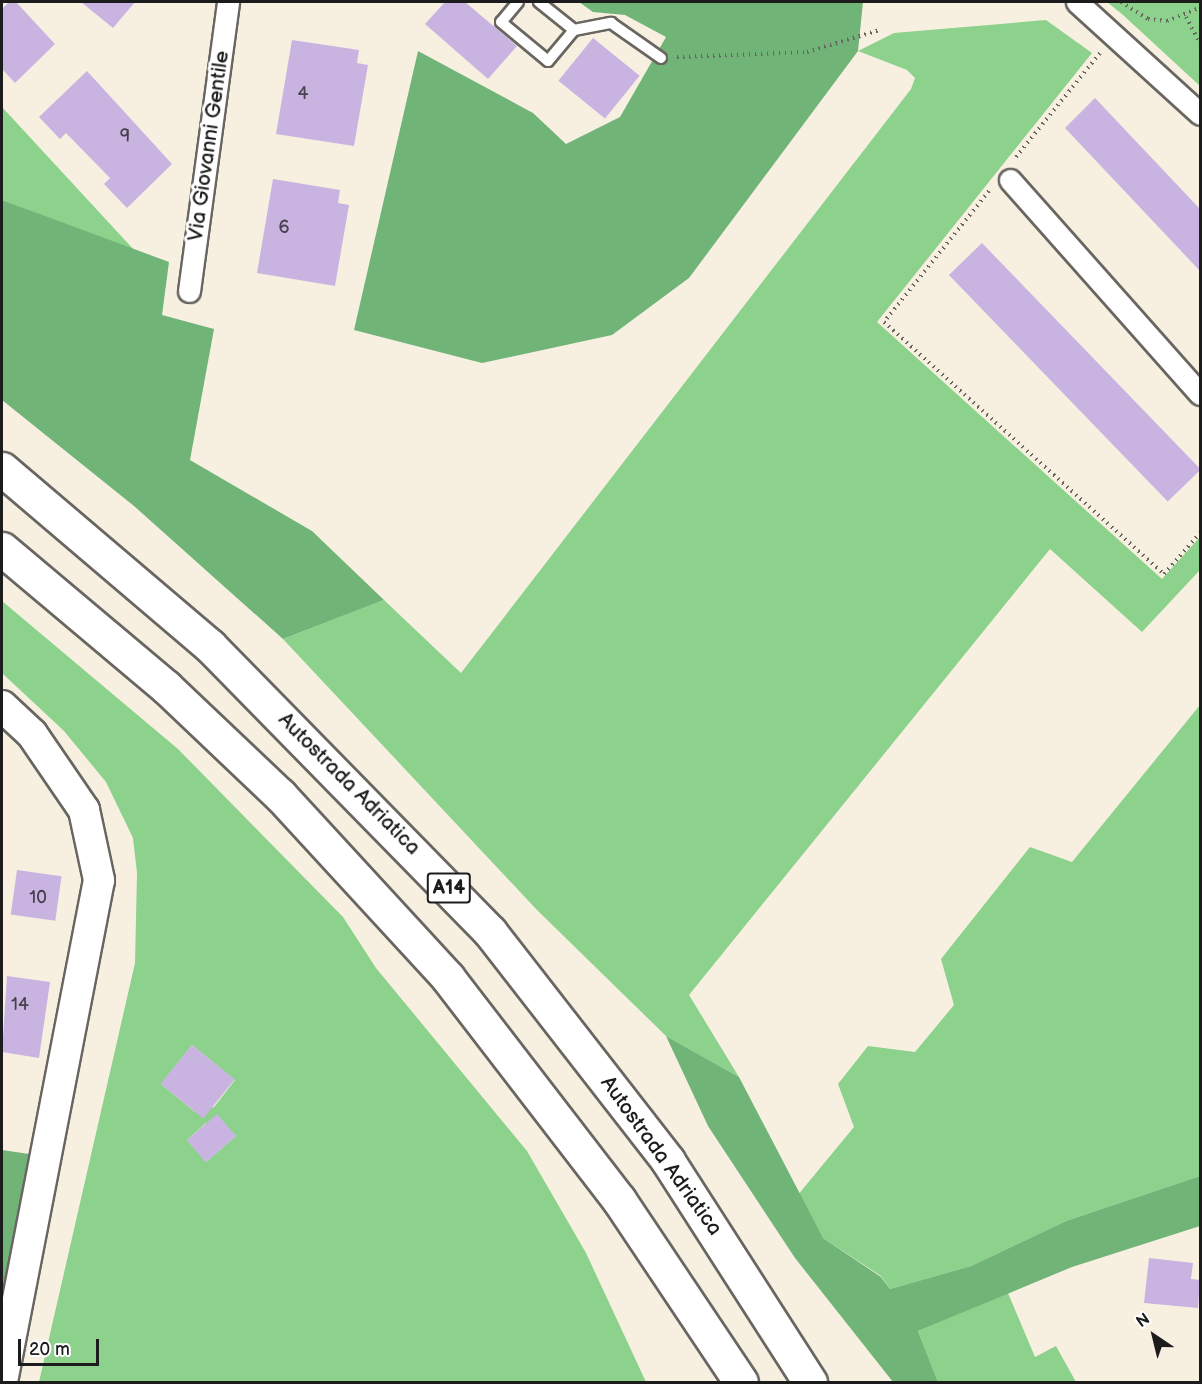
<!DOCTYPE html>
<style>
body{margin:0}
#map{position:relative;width:1202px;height:1384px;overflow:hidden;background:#f7f0e1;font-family:"Balsamiq Sans",sans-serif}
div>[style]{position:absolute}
.green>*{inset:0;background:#8cd28c}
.forest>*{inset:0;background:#71b478}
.building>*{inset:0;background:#c9b3e1;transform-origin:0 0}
.path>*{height:4px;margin-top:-2px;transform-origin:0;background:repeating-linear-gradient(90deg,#696661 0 1.5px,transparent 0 6px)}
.roads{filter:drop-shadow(2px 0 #696661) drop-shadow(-2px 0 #696661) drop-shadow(0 2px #696661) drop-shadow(0 -2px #696661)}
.lane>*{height:10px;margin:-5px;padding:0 5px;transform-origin:5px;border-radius:5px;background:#fff}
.street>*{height:21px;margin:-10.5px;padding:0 10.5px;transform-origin:10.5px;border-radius:10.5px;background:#fff}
.secondary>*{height:30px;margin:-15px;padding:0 15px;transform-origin:15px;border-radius:15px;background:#fff}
.highway>*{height:33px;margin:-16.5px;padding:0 16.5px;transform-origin:16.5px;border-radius:16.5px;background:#fff}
span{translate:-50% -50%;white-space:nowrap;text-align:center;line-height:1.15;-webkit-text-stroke:6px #fff;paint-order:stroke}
.number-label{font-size:18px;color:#47424d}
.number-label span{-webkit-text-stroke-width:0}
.shield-label span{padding:2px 4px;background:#fff;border:2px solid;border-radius:4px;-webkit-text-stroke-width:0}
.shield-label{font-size:20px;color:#1c1c1c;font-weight:700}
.street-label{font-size:21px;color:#1c1c1c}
.frame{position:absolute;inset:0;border:3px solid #1c1c1c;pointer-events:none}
.north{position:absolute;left:1124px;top:1306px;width:60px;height:60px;-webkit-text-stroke:4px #fff;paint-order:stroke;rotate:325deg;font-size:16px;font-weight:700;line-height:24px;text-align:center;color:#1c1c1c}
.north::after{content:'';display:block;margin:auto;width:21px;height:27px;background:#1c1c1c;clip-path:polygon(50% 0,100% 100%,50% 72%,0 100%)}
.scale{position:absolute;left:18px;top:1339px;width:81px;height:27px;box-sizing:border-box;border:3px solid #1c1c1c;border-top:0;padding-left:8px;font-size:18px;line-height:21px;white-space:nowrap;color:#1c1c1c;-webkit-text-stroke:4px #fff;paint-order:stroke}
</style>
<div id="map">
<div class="green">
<i style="clip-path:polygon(1107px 2px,1200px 2px,1200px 86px,1123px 15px)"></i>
<i style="clip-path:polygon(1046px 20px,1092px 53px,877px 322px,1162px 579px,1200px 537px,1200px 570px,1142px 632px,1050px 549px,689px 995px,739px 1077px,666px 1036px,537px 910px,283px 639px,384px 600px,461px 673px,911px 89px,915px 78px,907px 70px,858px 51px,894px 33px)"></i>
<i style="clip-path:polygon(2px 107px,135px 251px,2px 200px)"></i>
<i style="clip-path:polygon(evenodd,2px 601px,178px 749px,343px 917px,376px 968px,527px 1151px,586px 1253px,646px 1382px,39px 1382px,135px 963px,137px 873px,133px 838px,106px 782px,64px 731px,2px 673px,2px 601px,192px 1045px,235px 1080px,214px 1107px,195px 1112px,161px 1084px,192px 1045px,2px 601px,223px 1122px,236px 1136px,206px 1162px,187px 1140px,206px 1123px,213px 1130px,223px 1122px)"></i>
<i style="clip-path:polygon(1200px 705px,1200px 1176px,1066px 1221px,971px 1266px,890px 1289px,881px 1276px,823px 1238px,797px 1196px,854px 1127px,838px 1084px,868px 1046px,915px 1052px,954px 1005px,941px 959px,1030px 847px,1072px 862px)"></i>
<i style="clip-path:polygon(1008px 1293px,1035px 1357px,1056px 1346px,1076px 1382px,938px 1382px,918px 1331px)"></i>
</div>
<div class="forest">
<i style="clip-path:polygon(579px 2px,863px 2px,858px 51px,689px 278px,612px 335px,482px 363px,354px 330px,418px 51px,533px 113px,566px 144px,620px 117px,666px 37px,625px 15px,593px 12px)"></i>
<i style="clip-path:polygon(2px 200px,169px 262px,162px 315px,214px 329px,190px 460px,312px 531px,384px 600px,283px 639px,134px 506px,2px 400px)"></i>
<i style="clip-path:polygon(666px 1036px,739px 1077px,823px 1238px,881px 1277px,890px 1289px,971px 1266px,1066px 1221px,1200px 1176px,1200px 1226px,1072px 1267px,918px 1331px,938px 1382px,893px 1382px,795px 1258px,708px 1126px)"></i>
<i style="clip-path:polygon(2px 1150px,29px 1154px,2px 1302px)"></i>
</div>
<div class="building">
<i style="clip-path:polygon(9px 2px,16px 2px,55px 44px,15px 83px,2px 69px,2px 9px)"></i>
<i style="clip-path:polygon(81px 2px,135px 2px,113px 28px)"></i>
<i style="clip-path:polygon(445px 2px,465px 2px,517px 46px,488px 79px,425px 24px)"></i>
<i style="left:593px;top:38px;width:60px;height:55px;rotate:39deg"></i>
<i style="clip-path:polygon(292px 40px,359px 50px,357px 63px,368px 65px,354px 146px,276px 134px)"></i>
<i style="clip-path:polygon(87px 71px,172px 164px,127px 208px,104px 184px,110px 178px,66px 133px,60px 139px,39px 117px)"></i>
<i style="clip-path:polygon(1095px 98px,1200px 209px,1200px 271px,1065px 128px)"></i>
<i style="clip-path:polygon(273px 179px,340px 190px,338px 203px,349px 205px,335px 286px,257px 273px)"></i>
<i style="left:982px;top:243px;width:315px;height:46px;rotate:46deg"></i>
<i style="left:17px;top:870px;width:45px;height:45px;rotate:8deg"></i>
<i style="clip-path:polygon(7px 976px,50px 982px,39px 1058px,2px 1052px)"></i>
<i style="left:192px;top:1045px;width:55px;height:50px;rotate:39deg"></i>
<i style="left:217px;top:1114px;width:29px;height:40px;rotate:49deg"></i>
<i style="clip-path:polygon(1149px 1258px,1193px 1263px,1191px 1279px,1200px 1280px,1198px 1308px,1144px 1303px)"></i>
</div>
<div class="path">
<i style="left:1121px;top:2px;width:32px;rotate:32deg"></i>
<i style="left:1148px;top:19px;width:19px;rotate:6deg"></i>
<i style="left:1167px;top:21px;width:35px;rotate:-22deg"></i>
<i style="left:1186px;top:17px;width:30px;rotate:62deg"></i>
<i style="left:677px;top:57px;width:130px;rotate:-2.2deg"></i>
<i style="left:807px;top:52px;width:76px;rotate:-16.8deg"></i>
<i style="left:1016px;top:157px;width:134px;rotate:-51.1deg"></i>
<i style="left:989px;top:191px;width:168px;rotate:128.7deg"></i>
<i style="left:884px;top:322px;width:377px;rotate:42deg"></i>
<i style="left:1164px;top:574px;width:55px;rotate:-48.7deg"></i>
</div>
<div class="roads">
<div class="lane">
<i style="left:518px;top:2px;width:26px;rotate:130deg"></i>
<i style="left:501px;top:22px;width:61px;rotate:39.7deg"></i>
<i style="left:548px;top:61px;width:40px;rotate:-50deg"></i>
<i style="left:574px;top:30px;width:45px;rotate:-141.3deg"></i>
<i style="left:574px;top:30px;width:38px;rotate:-11deg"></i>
<i style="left:611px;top:23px;width:61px;rotate:35deg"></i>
</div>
<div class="street">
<i style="left:1077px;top:2px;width:166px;rotate:42.3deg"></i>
<i style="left:1010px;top:180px;width:286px;rotate:48.4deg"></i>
<i style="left:189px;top:291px;width:292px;rotate:-82.3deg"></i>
</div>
<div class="secondary">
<i style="left:2px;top:706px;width:41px;rotate:43deg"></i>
<i style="left:32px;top:734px;width:92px;rotate:55.6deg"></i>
<i style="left:84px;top:810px;width:72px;rotate:77.9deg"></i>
<i style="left:99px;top:880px;width:511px;rotate:100.94deg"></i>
</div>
<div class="highway">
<i style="left:2px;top:469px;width:273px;rotate:40.4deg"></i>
<i style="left:210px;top:646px;width:400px;rotate:45.6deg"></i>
<i style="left:490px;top:932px;width:290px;rotate:52.1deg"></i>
<i style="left:668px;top:1161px;width:263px;rotate:57.3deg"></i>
<i style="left:2px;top:549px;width:214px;rotate:40.1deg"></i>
<i style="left:166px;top:687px;width:157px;rotate:43.5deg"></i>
<i style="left:280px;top:795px;width:248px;rotate:47.4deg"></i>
<i style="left:448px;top:978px;width:280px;rotate:52.4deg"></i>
<i style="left:619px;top:1200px;width:219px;rotate:56.2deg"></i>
</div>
</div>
<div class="number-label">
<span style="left:303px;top:94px">4</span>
<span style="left:125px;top:137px">9</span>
<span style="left:284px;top:228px">6</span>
<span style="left:38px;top:898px">10</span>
<span style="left:20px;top:1005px">14</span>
</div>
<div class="shield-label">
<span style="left:449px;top:888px">A14</span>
</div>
<div class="street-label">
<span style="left:209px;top:146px;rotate:-82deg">Via Giovanni Gentile</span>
<span style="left:349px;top:784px;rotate:45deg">Autostrada Adriatica</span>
<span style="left:661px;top:1156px;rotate:54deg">Autostrada Adriatica</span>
</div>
<div class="frame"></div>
<div class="north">N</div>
<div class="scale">20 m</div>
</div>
